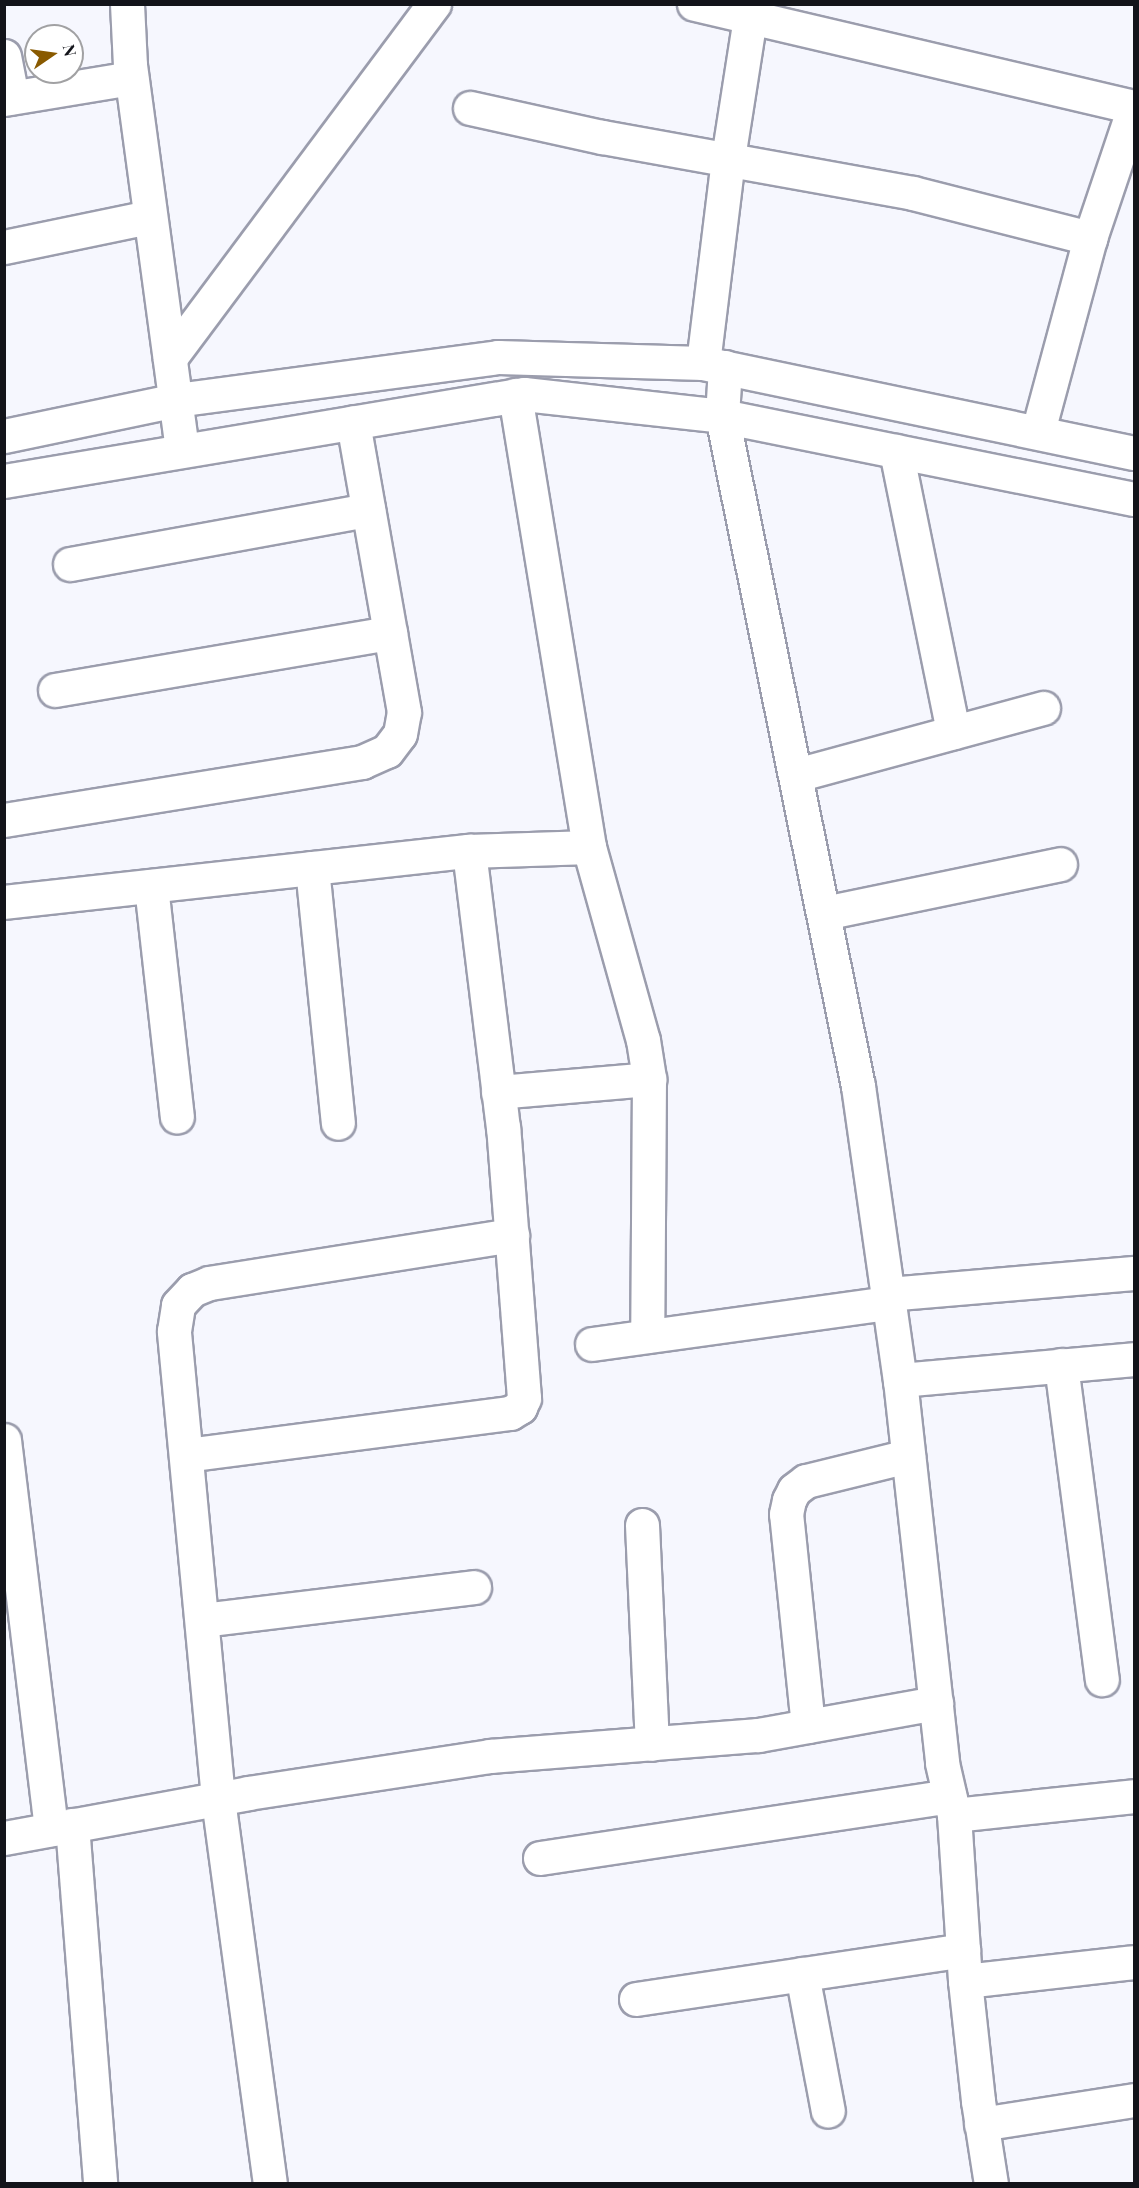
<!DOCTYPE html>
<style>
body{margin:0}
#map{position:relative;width:1139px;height:2188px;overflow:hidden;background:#f6f7fe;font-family:"Playfair Display",serif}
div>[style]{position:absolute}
.roads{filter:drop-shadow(2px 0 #9b9dad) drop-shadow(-2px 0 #9b9dad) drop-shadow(0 2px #9b9dad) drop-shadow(0 -2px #9b9dad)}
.minor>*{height:33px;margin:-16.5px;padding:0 16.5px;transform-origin:16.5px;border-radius:16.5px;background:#fff}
.tertiary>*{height:33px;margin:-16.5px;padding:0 16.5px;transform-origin:16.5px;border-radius:16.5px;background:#fff}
span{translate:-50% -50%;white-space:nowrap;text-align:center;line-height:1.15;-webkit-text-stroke:4.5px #fff;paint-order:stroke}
.frame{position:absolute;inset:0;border:6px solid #13141a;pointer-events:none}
.north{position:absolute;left:24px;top:24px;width:60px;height:60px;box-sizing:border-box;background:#fff;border:2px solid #a1a1a3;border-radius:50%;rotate:77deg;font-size:16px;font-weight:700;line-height:24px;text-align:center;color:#13141a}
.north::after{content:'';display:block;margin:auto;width:21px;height:27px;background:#895a00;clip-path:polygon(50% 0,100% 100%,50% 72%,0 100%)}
</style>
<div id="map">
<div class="roads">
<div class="minor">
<i style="left:127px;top:4px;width:61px;rotate:87.2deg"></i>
<i style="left:130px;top:65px;width:388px;rotate:82.3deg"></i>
<i style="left:4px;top:56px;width:42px;rotate:79deg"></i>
<i style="left:4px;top:99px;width:129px;rotate:-9.4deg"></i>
<i style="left:470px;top:108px;width:135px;rotate:12.4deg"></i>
<i style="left:602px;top:137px;width:316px;rotate:10.2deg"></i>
<i style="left:913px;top:193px;width:183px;rotate:14.3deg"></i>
<i style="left:1090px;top:238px;width:138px;rotate:-71.4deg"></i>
<i style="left:1134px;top:107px;width:452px;rotate:-166.8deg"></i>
<i style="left:4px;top:247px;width:148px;rotate:-11.7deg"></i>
<i style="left:170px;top:358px;width:442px;rotate:-53.3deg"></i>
<i style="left:703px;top:363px;width:207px;rotate:-83deg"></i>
<i style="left:728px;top:158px;width:156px;rotate:-81.1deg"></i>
<i style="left:1038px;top:431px;width:200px;rotate:-74.9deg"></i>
<i style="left:896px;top:451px;width:287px;rotate:78.5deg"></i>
<i style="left:70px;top:564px;width:303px;rotate:-10.3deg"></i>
<i style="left:55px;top:690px;width:340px;rotate:-9.7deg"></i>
<i style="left:796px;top:775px;width:256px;rotate:-15.2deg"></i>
<i style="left:4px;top:820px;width:363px;rotate:-9.2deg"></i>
<i style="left:362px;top:762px;width:27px;rotate:-24deg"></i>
<i style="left:387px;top:751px;width:21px;rotate:-53deg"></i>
<i style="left:400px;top:734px;width:22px;rotate:-80deg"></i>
<i style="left:404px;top:712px;width:294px;rotate:-100deg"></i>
<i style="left:589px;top:847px;width:200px;rotate:74.4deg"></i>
<i style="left:643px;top:1040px;width:39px;rotate:81deg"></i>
<i style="left:649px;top:1079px;width:257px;rotate:90.4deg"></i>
<i style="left:312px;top:868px;width:256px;rotate:84.2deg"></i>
<i style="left:151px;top:886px;width:232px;rotate:83.6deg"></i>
<i style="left:4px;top:902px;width:468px;rotate:-6.3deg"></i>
<i style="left:824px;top:913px;width:241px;rotate:-11.7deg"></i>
<i style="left:498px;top:1092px;width:152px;rotate:-4.9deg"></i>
<i style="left:888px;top:1294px;width:247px;rotate:-4.9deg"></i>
<i style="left:592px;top:1344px;width:300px;rotate:-7.9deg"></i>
<i style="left:1061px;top:1365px;width:317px;rotate:82.6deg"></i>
<i style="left:900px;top:1380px;width:235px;rotate:-5.1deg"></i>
<i style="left:4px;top:1440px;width:392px;rotate:83.1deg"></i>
<i style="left:186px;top:1455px;width:327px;rotate:-7.4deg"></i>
<i style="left:510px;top:1413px;width:12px;rotate:-31deg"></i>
<i style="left:520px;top:1407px;width:10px;rotate:-66deg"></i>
<i style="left:524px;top:1398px;width:271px;rotate:-94.4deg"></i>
<i style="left:503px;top:1128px;width:279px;rotate:-97deg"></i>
<i style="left:469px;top:851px;width:120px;rotate:-1.9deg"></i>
<i style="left:589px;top:847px;width:458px;rotate:-99.3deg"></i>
<i style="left:642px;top:1525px;width:219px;rotate:87.4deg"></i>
<i style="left:203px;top:1620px;width:273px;rotate:-6.9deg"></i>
<i style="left:808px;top:1726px;width:213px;rotate:-95.9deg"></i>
<i style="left:786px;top:1514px;width:14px;rotate:-78deg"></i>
<i style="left:789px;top:1500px;width:11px;rotate:-63deg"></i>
<i style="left:794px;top:1490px;width:15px;rotate:-37deg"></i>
<i style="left:806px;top:1481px;width:105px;rotate:-13.8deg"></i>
<i style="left:954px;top:1815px;width:181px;rotate:-6deg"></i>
<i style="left:72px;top:1825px;width:360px;rotate:85.5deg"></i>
<i style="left:4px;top:1838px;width:248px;rotate:-10.4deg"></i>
<i style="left:248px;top:1793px;width:245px;rotate:-8.7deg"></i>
<i style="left:490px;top:1756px;width:269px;rotate:-4.5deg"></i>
<i style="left:758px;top:1735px;width:181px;rotate:-10.2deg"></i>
<i style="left:540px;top:1858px;width:414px;rotate:-8.6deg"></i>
<i style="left:802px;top:1974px;width:139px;rotate:79.3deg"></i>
<i style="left:965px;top:1981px;width:170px;rotate:-6.4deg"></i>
<i style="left:636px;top:1999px;width:331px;rotate:-8.5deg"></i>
<i style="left:981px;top:2124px;width:155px;rotate:-8.9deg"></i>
<i style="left:270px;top:2184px;width:389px;rotate:-97.7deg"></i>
<i style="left:218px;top:1798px;width:469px;rotate:-95.4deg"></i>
<i style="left:174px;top:1331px;width:26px;rotate:-81deg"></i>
<i style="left:178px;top:1305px;width:21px;rotate:-47deg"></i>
<i style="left:192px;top:1290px;width:18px;rotate:-22deg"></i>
<i style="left:209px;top:1283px;width:307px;rotate:-9deg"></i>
</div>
<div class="tertiary">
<i style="left:725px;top:367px;width:49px;rotate:93.5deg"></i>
<i style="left:722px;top:416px;width:684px;rotate:78.53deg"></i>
<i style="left:858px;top:1086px;width:297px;rotate:81.9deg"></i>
<i style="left:900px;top:1380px;width:385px;rotate:83.7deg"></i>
<i style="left:942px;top:1763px;width:53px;rotate:77deg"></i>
<i style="left:954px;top:1815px;width:166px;rotate:86.2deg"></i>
<i style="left:965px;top:1981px;width:121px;rotate:83.8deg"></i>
<i style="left:978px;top:2101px;width:84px;rotate:81.1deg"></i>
<i style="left:4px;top:436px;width:176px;rotate:-11.8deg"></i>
<i style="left:176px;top:400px;width:325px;rotate:-7.6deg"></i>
<i style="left:498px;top:357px;width:205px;rotate:1.7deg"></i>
<i style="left:703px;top:363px;width:440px;rotate:11.8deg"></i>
<i style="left:4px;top:481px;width:527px;rotate:-9.5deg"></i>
<i style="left:524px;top:394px;width:199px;rotate:6.3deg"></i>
<i style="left:722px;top:416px;width:420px;rotate:11.4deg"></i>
</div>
</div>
<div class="frame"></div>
<div class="north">N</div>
</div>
